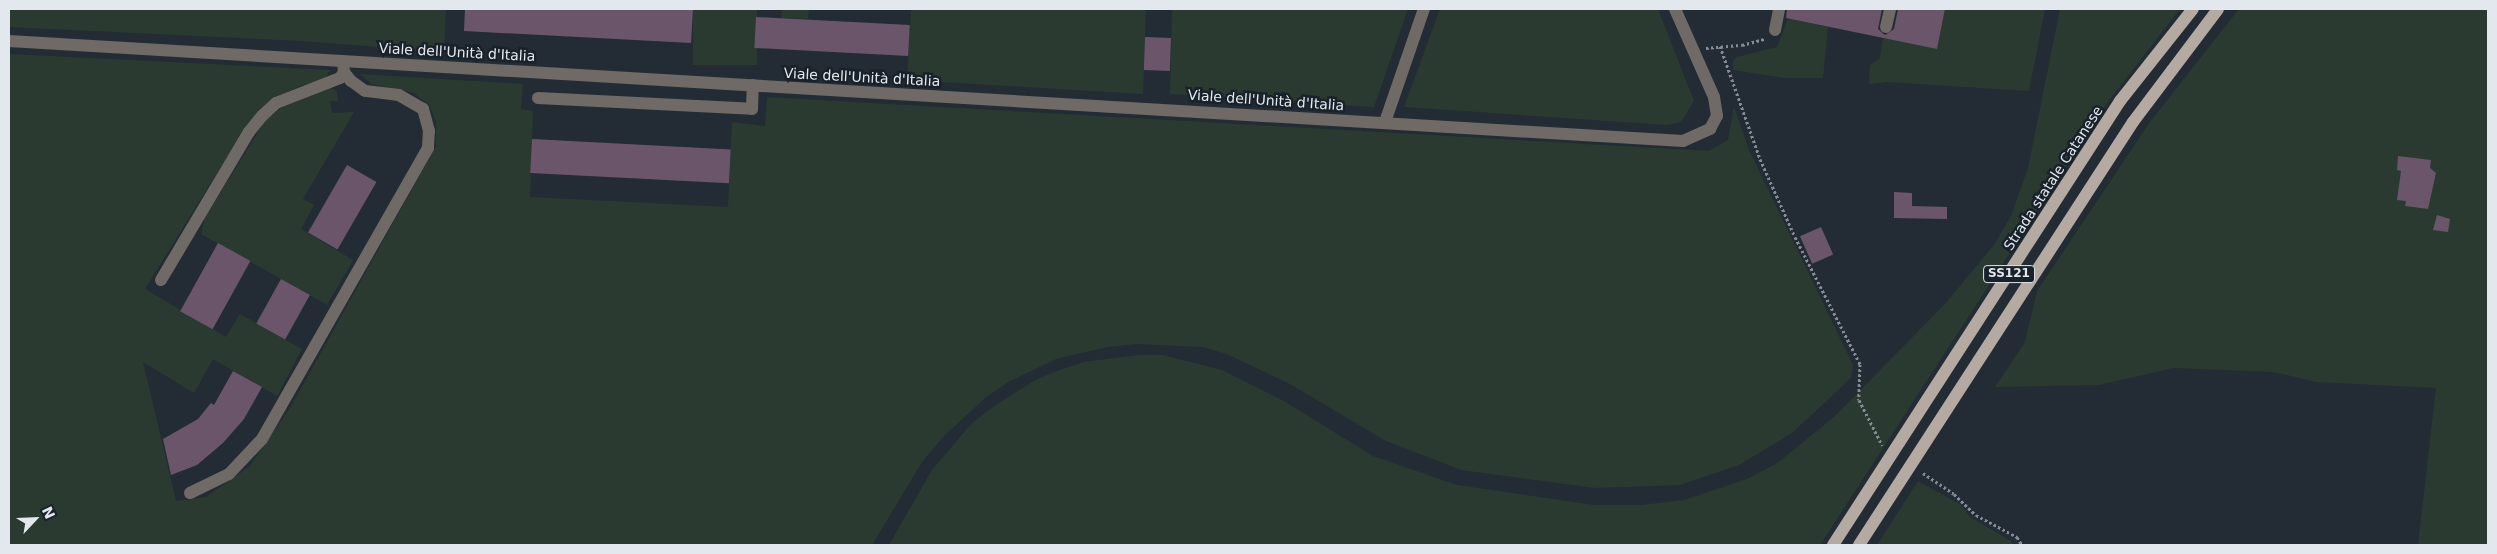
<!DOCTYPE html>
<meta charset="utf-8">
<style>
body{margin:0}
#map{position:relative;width:2497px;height:554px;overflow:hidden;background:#232c34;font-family:"DejaVu Sans",sans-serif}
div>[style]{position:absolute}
.green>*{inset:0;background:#2a3a30;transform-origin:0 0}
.building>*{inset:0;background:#6a556b;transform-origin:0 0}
.path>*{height:3px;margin-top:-1.5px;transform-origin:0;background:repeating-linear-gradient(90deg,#858c93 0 2.5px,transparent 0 5px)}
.minor>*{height:12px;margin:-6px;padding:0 6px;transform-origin:6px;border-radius:6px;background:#6f6a66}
.tertiary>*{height:12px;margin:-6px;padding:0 6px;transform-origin:6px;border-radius:6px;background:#6f6a66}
.primary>*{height:12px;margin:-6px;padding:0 6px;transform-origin:6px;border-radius:6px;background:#b4aaa2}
span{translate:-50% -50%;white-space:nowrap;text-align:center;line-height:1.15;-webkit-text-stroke:5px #19222a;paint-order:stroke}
.shield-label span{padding:1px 4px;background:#19222a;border:1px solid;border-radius:4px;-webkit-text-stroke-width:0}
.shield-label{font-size:12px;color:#e2e8ed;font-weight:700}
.street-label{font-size:14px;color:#e2e8ed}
.frame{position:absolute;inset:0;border:10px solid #e2e8ed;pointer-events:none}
.north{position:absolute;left:10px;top:494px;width:50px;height:50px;-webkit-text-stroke:4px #19222a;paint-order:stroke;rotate:65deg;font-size:14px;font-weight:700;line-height:20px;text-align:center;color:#e2e8ed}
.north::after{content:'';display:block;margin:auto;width:18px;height:22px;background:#e2e8ed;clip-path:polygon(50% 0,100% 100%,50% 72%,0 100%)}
</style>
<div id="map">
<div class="green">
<i style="clip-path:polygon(9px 9px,446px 9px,444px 52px,302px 41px,9px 27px)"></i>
<i style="left:693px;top:9px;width:64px;height:56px"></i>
<i style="clip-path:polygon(782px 9px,809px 9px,808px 19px,781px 18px)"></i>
<i style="clip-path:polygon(911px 9px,1146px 9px,1143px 94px,907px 80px)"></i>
<i style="clip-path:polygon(1172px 9px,1408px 9px,1374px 107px,1170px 94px)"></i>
<i style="clip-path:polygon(1440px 9px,1658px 9px,1694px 101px,1681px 122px,1667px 125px,1404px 107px)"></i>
<i style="clip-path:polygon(1945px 9px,2045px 9px,2029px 91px,1887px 82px,1869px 84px,1870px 65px,1880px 58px,1883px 37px,1937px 49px)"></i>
<i style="clip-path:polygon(2060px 9px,2180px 9px,2108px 102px,1820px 545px,889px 545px,932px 470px,971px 424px,993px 407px,1037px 379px,1060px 370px,1084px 362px,1138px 355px,1162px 355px,1222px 370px,1282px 400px,1373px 456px,1457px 485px,1594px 505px,1642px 505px,1684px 500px,1747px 479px,1776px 464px,1834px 417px,1945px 304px,1994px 245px,2011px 216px,2028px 168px)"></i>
<i style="clip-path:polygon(2239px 9px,2488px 9px,2488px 545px,2418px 545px,2436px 388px,2316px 382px,2274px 372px,2173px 368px,2099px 385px,1995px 387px,2025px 342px,2037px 291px,2150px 122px)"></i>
<i style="clip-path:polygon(1788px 18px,1828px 27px,1823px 78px,1785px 78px,1733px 70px,1733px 61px,1737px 57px,1777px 47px)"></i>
<i style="clip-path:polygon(9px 54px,330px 70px,325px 79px,300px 86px,272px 100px,244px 129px,145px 289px,226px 337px,240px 314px,302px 349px,277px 396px,213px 359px,194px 393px,143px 362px,176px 501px,206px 497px,249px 467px,290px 408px,436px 146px,436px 123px,430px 106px,414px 93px,372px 84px,359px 74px,523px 84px,521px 109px,533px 111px,530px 197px,728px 207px,732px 122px,765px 126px,767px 97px,1709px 151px,1728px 140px,1734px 107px,1749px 150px,1853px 365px,1851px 378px,1792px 433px,1739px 465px,1680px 485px,1595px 488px,1461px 470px,1384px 440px,1290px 384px,1227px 354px,1203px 347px,1136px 344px,1107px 347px,1056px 359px,1010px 381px,986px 397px,942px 438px,922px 462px,872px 545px,9px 545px)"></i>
<i style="clip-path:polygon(328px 87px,337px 91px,338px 101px,330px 101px,332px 113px,354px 112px,303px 199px,314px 205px,301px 229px,353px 260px,327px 305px,201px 234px,205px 217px,265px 121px,286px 104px)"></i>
<i style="clip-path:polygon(1918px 481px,1961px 505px,1970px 517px,2011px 541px,2013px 545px,1877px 545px)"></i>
</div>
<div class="building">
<i style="clip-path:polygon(465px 9px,693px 10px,691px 43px,464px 31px)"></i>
<i style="clip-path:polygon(1787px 9px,1882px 9px,1878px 29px,1885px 35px,1894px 29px,1898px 9px,1945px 9px,1937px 49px,1786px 18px)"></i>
<i style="left:756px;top:17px;width:154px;height:31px;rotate:3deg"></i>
<i style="left:1145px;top:37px;width:26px;height:33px;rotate:2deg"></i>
<i style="left:532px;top:139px;width:199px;height:34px;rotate:3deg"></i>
<i style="clip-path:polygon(2398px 156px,2431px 160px,2430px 168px,2436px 173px,2428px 209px,2405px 206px,2406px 201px,2397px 200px,2401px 171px,2397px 170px)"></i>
<i style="left:347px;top:165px;width:34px;height:78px;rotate:30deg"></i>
<i style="clip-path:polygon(1894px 192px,1912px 193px,1912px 206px,1947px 207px,1947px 219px,1894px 218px)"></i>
<i style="clip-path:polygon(2437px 215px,2450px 219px,2448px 232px,2433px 230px)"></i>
<i style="left:1821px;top:227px;width:30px;height:23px;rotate:66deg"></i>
<i style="left:218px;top:243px;width:37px;height:78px;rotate:29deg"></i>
<i style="left:281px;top:279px;width:33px;height:51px;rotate:29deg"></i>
<i style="clip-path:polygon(233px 371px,262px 387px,244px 419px,223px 443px,197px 465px,171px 475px,163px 439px,198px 419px,211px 403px,214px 405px)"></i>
</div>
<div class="path">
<i style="left:1720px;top:46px;width:120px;rotate:70.5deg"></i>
<i style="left:1760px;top:159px;width:85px;rotate:65.8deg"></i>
<i style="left:1795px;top:237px;width:143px;rotate:62.9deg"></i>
<i style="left:1860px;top:364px;width:36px;rotate:92deg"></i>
<i style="left:1859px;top:400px;width:51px;rotate:62.9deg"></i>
<i style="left:1706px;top:48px;width:36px;rotate:-5deg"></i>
<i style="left:1742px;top:45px;width:23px;rotate:-15deg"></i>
<i style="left:1923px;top:473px;width:37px;rotate:34deg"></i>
<i style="left:1954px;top:494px;width:30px;rotate:44deg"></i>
<i style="left:1976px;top:515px;width:47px;rotate:28.2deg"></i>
<i style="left:2017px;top:537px;width:9px;rotate:58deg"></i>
</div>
<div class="minor">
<i style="left:1886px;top:27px;width:18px;rotate:-77deg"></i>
<i style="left:1775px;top:30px;width:21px;rotate:-79deg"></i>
<i style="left:538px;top:98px;width:214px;rotate:2.9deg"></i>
<i style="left:752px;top:109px;width:24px;rotate:-88deg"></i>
<i style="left:1385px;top:122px;width:120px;rotate:-71deg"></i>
<i style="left:161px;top:280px;width:172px;rotate:-59.3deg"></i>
<i style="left:249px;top:132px;width:21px;rotate:-51deg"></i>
<i style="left:262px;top:116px;width:19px;rotate:-43deg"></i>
<i style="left:276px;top:103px;width:69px;rotate:-21.3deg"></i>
<i style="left:340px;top:78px;width:7px;rotate:-56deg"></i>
<i style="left:190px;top:493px;width:43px;rotate:-26deg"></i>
<i style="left:229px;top:474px;width:48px;rotate:-46.7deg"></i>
<i style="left:262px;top:439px;width:335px;rotate:-60.3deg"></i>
<i style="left:428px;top:148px;width:17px;rotate:-87deg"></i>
<i style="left:429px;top:131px;width:23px;rotate:-105deg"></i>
<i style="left:423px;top:109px;width:28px;rotate:-150deg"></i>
<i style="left:399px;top:95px;width:34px;rotate:-173deg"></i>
<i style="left:365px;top:91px;width:17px;rotate:-144deg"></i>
<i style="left:351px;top:81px;width:11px;rotate:-128deg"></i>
<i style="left:344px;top:72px;width:11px;rotate:-95deg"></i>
</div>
<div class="tertiary">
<i style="left:9px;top:41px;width:1677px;rotate:3.42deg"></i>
<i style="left:1683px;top:141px;width:30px;rotate:-24deg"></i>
<i style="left:1710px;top:129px;width:15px;rotate:-62deg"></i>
<i style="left:1717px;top:116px;width:19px;rotate:-99deg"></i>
<i style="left:1714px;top:97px;width:96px;rotate:-113.9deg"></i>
</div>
<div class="primary">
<i style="left:1833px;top:545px;width:529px;rotate:-57.12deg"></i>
<i style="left:2120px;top:101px;width:117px;rotate:-51.6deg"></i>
<i style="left:1859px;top:545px;width:504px;rotate:-57.07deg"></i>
<i style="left:2133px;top:122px;width:141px;rotate:-53deg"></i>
</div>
<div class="shield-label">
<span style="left:2009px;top:274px">SS121</span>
</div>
<div class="street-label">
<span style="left:457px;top:52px;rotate:3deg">Viale dell'Unità d'Italia</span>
<span style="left:862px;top:77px;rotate:3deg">Viale dell'Unità d'Italia</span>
<span style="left:1266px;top:100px;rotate:4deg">Viale dell'Unità d'Italia</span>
<span style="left:2053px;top:178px;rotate:-57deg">Strada statale Catanese</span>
</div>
<div class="frame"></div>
<div class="north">N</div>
</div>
